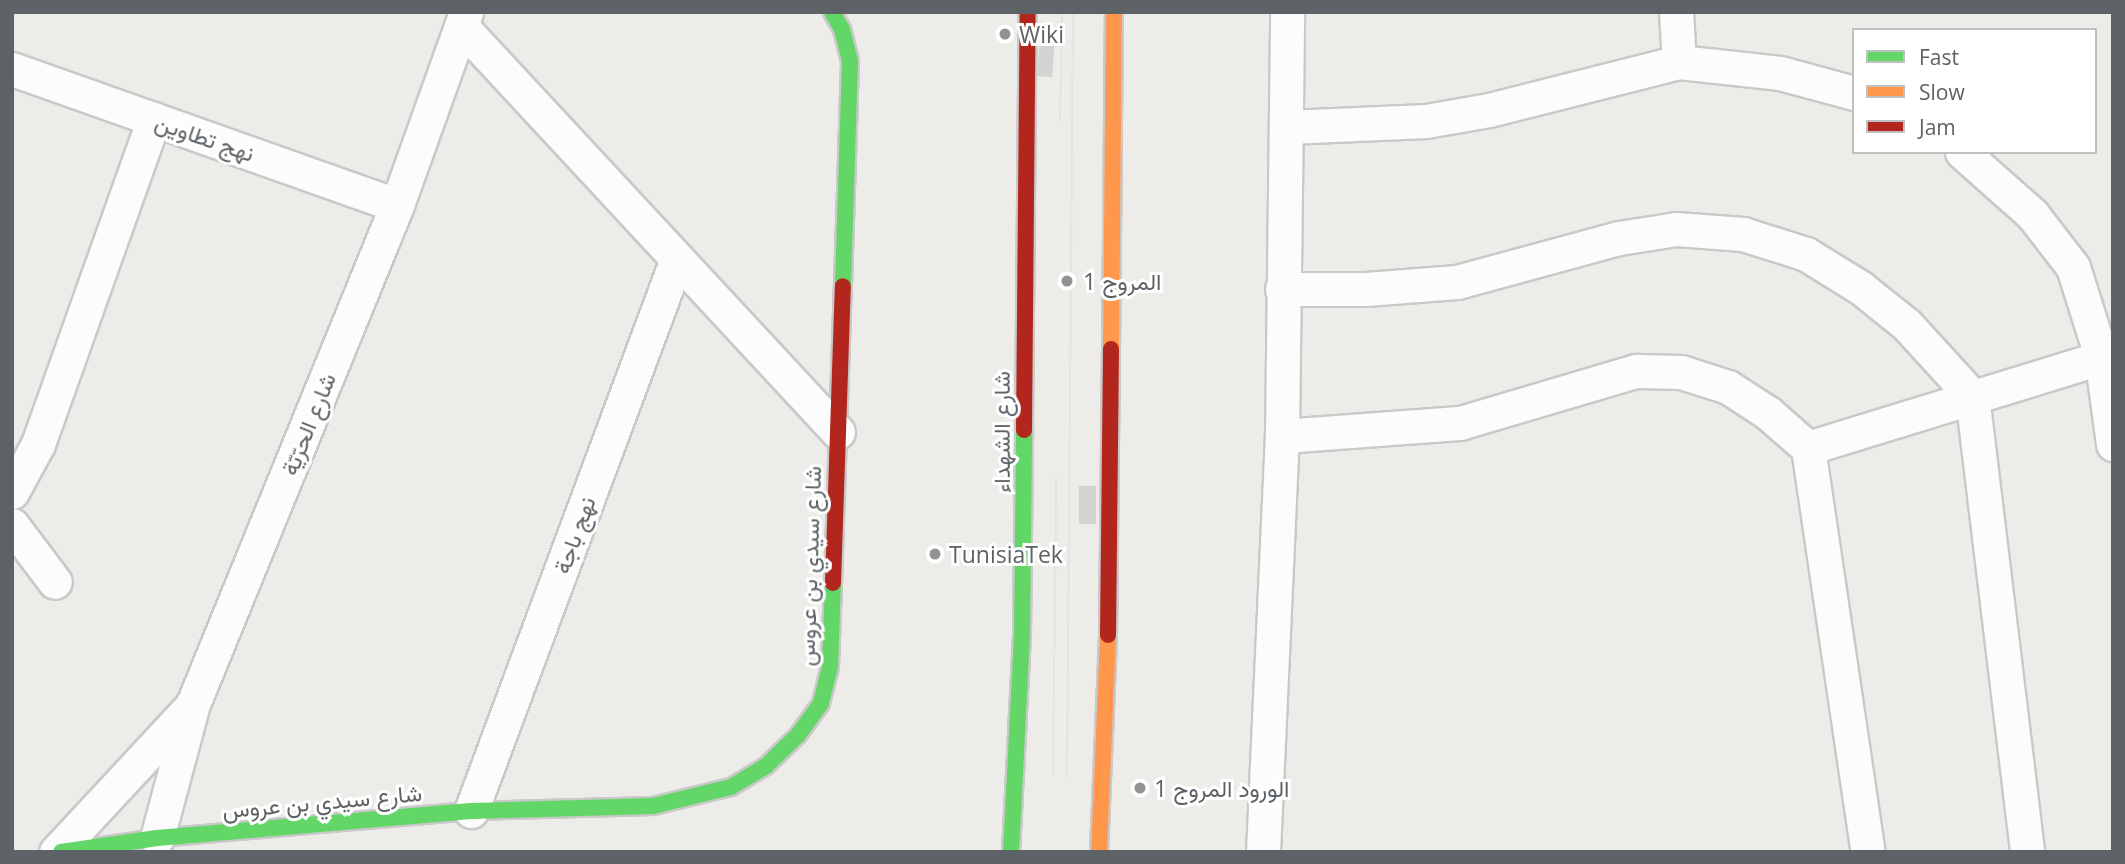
<!DOCTYPE html>
<meta charset="utf-8">
<style>
body{margin:0}
#map{position:relative;width:2125px;height:864px;overflow:hidden;background:#eeece8;font-family:"Open Sans",Vazirmatn,sans-serif}
div>[style]{position:absolute}
.building>*{inset:0;background:#d4d3d1;transform-origin:0 0}
.roads{filter:drop-shadow(2px 0 #c9c9c9) drop-shadow(-2px 0 #c9c9c9) drop-shadow(0 2px #c9c9c9) drop-shadow(0 -2px #c9c9c9)}
.street>*{height:33px;margin:-16.5px;padding:0 16.5px;transform-origin:16.5px;border-radius:16.5px;background:#fcfcfc}
.fast>*{height:16px;margin:-8px;padding:0 8px;transform-origin:8px;border-radius:8px;background:#63d668}
.slow>*{height:16px;margin:-8px;padding:0 8px;transform-origin:8px;border-radius:8px;background:#ff974d}
.jam>*{height:16px;margin:-8px;padding:0 8px;transform-origin:8px;border-radius:8px;background:#b3261e}
.tram>*{height:2px;margin:-1px;padding:0 1px;transform-origin:1px;border-radius:1px;background:#e3e3e3}
.dots>*{width:19px;height:19px;translate:-50% -50%;box-sizing:border-box;border:4px solid #fff;border-radius:50%}
span{translate:-50% -50%;white-space:nowrap;text-align:center;line-height:1.15;-webkit-text-stroke:6px #fff;paint-order:stroke}
.poi-label{font-size:23px;color:#5d6266}
.left{translate:0 -50%;text-align:left}
.street-label{font-size:23px;color:#5d6266}
.frame{position:absolute;inset:0;border:14px solid #5d6266;pointer-events:none}
.legend{position:absolute;left:1852px;top:28px;width:245px;height:126px;box-sizing:border-box;background:#fff;border:2px solid #bec0c2;margin:0;padding:9px 12px;list-style:none;font-size:21px;color:#5d6266}
.legend li{display:flex;align-items:center;gap:14px;height:35px}
.legend b{width:35px;border:2px solid #bec0c2}
</style>
<div id="map">
<div class="building">
<i style="left:1040px;top:37px;width:15px;height:39px;rotate:4deg"></i>
<i style="left:1079px;top:486px;width:17px;height:38px"></i>
</div>
<div class="roads">
<div class="street">
<i style="left:1676px;top:12px;width:50px;rotate:86.6deg"></i>
<i style="left:461px;top:26px;width:554px;rotate:47.12deg"></i>
<i style="left:12px;top:69px;width:408px;rotate:19.5deg"></i>
<i style="left:1288px;top:127px;width:138px;rotate:-2.5deg"></i>
<i style="left:1426px;top:121px;width:64px;rotate:-9.9deg"></i>
<i style="left:1489px;top:110px;width:196px;rotate:-14.2deg"></i>
<i style="left:1679px;top:62px;width:102px;rotate:6.2deg"></i>
<i style="left:1780px;top:73px;width:77px;rotate:15.1deg"></i>
<i style="left:1962px;top:152px;width:94px;rotate:41.5deg"></i>
<i style="left:2032px;top:214px;width:67px;rotate:52.3deg"></i>
<i style="left:2073px;top:267px;width:93px;rotate:72.5deg"></i>
<i style="left:2101px;top:356px;width:89px;rotate:82.2deg"></i>
<i style="left:1282px;top:289px;width:84px"></i>
<i style="left:1366px;top:289px;width:91px;rotate:-4.4deg"></i>
<i style="left:1457px;top:282px;width:168px;rotate:-15.2deg"></i>
<i style="left:1619px;top:238px;width:58px;rotate:-9deg"></i>
<i style="left:1676px;top:229px;width:67px;rotate:4.3deg"></i>
<i style="left:1743px;top:234px;width:66px;rotate:17.6deg"></i>
<i style="left:1806px;top:254px;width:65px;rotate:31.7deg"></i>
<i style="left:1861px;top:288px;width:59px;rotate:38.8deg"></i>
<i style="left:1907px;top:325px;width:96px;rotate:47.5deg"></i>
<i style="left:1972px;top:396px;width:459px;rotate:83.1deg"></i>
<i style="left:1282px;top:436px;width:178px;rotate:-4.2deg"></i>
<i style="left:1460px;top:423px;width:184px;rotate:-16.5deg"></i>
<i style="left:1636px;top:371px;width:45px;rotate:1.3deg"></i>
<i style="left:1681px;top:372px;width:49px;rotate:17.7deg"></i>
<i style="left:1728px;top:387px;width:48px;rotate:33deg"></i>
<i style="left:1768px;top:413px;width:53px;rotate:41.2deg"></i>
<i style="left:1808px;top:448px;width:408px;rotate:81.6deg"></i>
<i style="left:1808px;top:448px;width:319px;rotate:-17.1deg"></i>
<i style="left:12px;top:492px;width:55px;rotate:-61.6deg"></i>
<i style="left:38px;top:444px;width:345px;rotate:-70.4deg"></i>
<i style="left:12px;top:525px;width:71px;rotate:53deg"></i>
<i style="left:471px;top:811px;width:589px;rotate:-69.54deg"></i>
<i style="left:157px;top:838px;width:139px;rotate:-75deg"></i>
<i style="left:193px;top:704px;width:539px;rotate:-67.76deg"></i>
<i style="left:397px;top:205px;width:205px;rotate:-70.3deg"></i>
<i style="left:56px;top:852px;width:195px;rotate:-47.1deg"></i>
<i style="left:1263px;top:852px;width:416px;rotate:-87.4deg"></i>
<i style="left:1282px;top:436px;width:424px;rotate:-89.3deg"></i>
</div>
<div class="fast">
<i style="left:832px;top:12px;width:20px;rotate:60deg"></i>
<i style="left:842px;top:29px;width:34px;rotate:76deg"></i>
<i style="left:850px;top:62px;width:224px;rotate:91.8deg"></i>
<i style="left:61px;top:852px;width:97px;rotate:-8.3deg"></i>
<i style="left:157px;top:838px;width:315px;rotate:-4.9deg"></i>
<i style="left:471px;top:811px;width:182px;rotate:-1.6deg"></i>
<i style="left:653px;top:806px;width:80px;rotate:-13.7deg"></i>
<i style="left:731px;top:787px;width:41px;rotate:-31deg"></i>
<i style="left:766px;top:766px;width:45px;rotate:-44.1deg"></i>
<i style="left:798px;top:735px;width:39px;rotate:-54deg"></i>
<i style="left:821px;top:703px;width:38px;rotate:-76deg"></i>
<i style="left:830px;top:666px;width:83px;rotate:-87.9deg"></i>
<i style="left:1011px;top:852px;width:220px;rotate:-87.1deg"></i>
<i style="left:1022px;top:632px;width:202px;rotate:-89.4deg"></i>
</div>
<div class="slow">
<i style="left:1111px;top:349px;width:337px;rotate:-89.5deg"></i>
<i style="left:1099px;top:852px;width:217px;rotate:-87.6deg"></i>
</div>
<div class="jam">
<i style="left:1024px;top:430px;width:418px;rotate:-89.5deg"></i>
<i style="left:833px;top:583px;width:297px;rotate:-88.1deg"></i>
<i style="left:1108px;top:635px;width:286px;rotate:-89.4deg"></i>
</div>
</div>
<div class="tram">
<i style="left:1060px;top:121px;width:109px;rotate:-88.9deg"></i>
<i style="left:1053px;top:775px;width:297px;rotate:-89.4deg"></i>
<i style="left:1067px;top:776px;width:764px;rotate:-89.55deg"></i>
</div>
<div class="dots">
<i style="left:1005px;top:34px;background:#909294"></i>
<i style="left:1067px;top:281px;background:#909294"></i>
<i style="left:935px;top:554px;background:#909294"></i>
<i style="left:1140px;top:788px;background:#909294"></i>
</div>
<div class="poi-label">
<span class="left" style="left:1019px;top:34px">Wiki</span>
<span class="left" style="left:1083px;top:281px">المروج 1</span>
<span class="left" style="left:949px;top:554px">TunisiaTek</span>
<span class="left" style="left:1154px;top:788px">الورود المروج 1</span>
</div>
<div class="street-label">
<span style="left:205px;top:137px;rotate:19deg">نهج تطاوين</span>
<span style="left:308px;top:424px;rotate:-68deg">شارع الحرّيّة</span>
<span style="left:1001px;top:432px;rotate:-90deg">شارع الشهداء</span>
<span style="left:574px;top:535px;rotate:-70deg">نهج باجة</span>
<span style="left:809px;top:566px;rotate:-88deg">شارع سيدي بن عروس</span>
<span style="left:322px;top:801px;rotate:-5deg">شارع سيدي بن عروس</span>
</div>
<div class="frame"></div>
<ul class="legend">
<li><b style="height:9px;background:#63d668"></b>Fast</li>
<li><b style="height:9px;background:#ff974d"></b>Slow</li>
<li><b style="height:9px;background:#b3261e"></b>Jam</li>
</ul>
</div>
